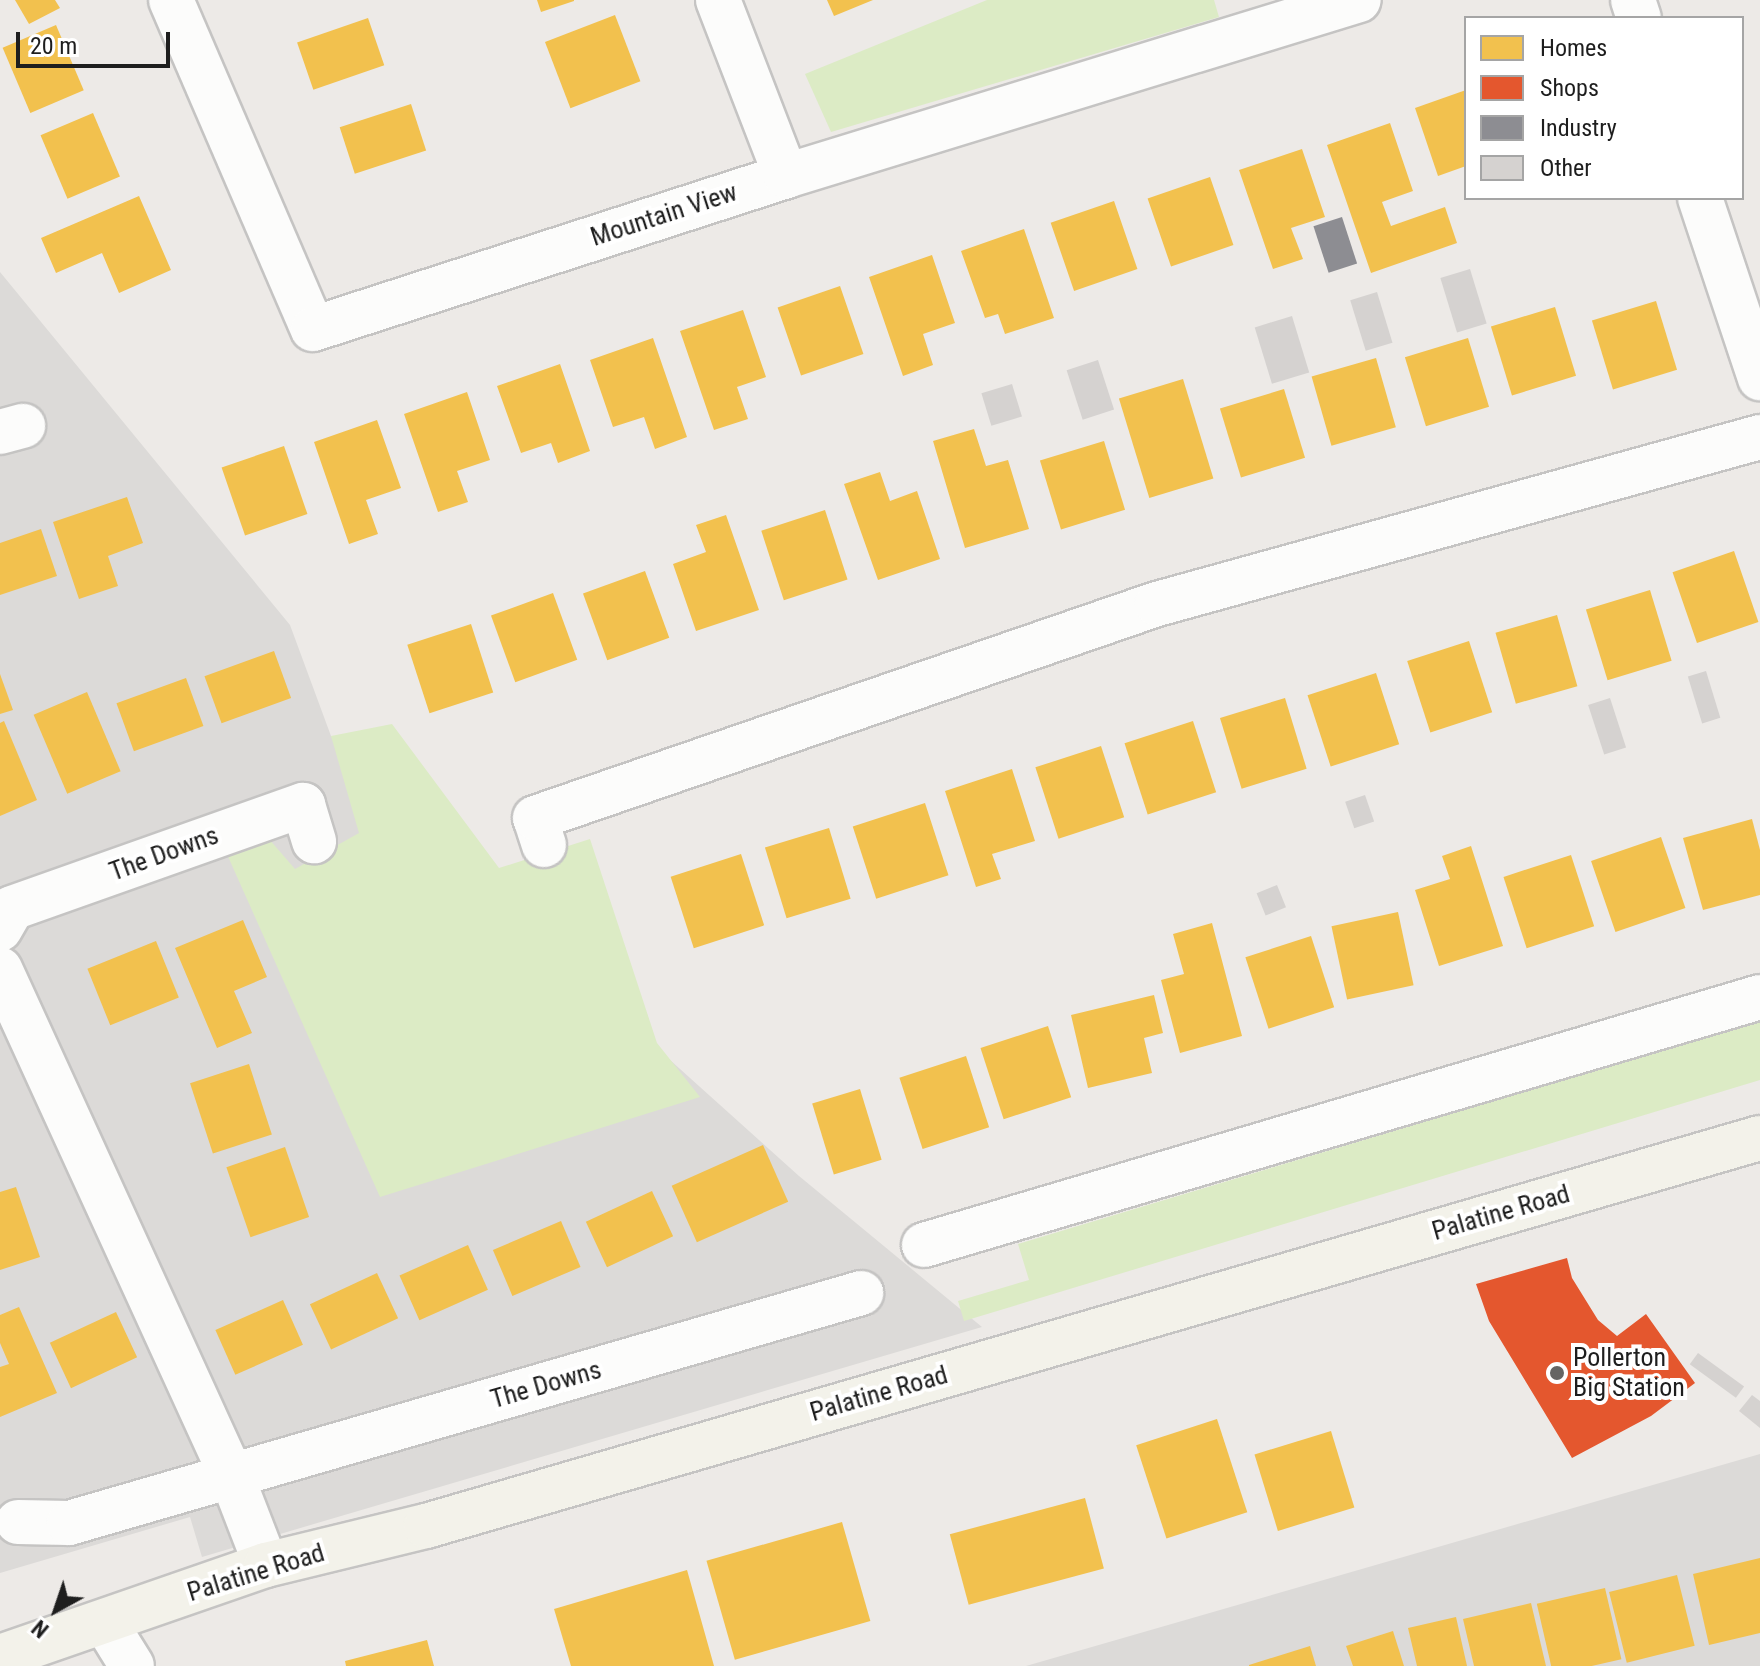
<!DOCTYPE html>
<style>
body{margin:0}
#map{position:relative;width:1760px;height:1666px;overflow:hidden;background:#edeae7;font-family:"Roboto Condensed",sans-serif}
div>[style]{position:absolute}
.residential>*{inset:0;background:#dcdad8}
.grass>*{inset:0;background:#dcebc5}
.homes>*{inset:0;background:#f2c14e;transform-origin:0 0}
.shops>*{inset:0;background:#e4572e}
.industry>*{inset:0;background:#8d8d92;transform-origin:0 0}
.building>*{inset:0;background:#d5d2d0;transform-origin:0 0}
.roads{filter:drop-shadow(2px 0 #c5c4c3) drop-shadow(-2px 0 #c5c4c3) drop-shadow(0 2px #c5c4c3) drop-shadow(0 -2px #c5c4c3)}
.street>*{height:44px;margin:-22px;padding:0 22px;transform-origin:22px;border-radius:22px;background:#fcfcfb}
.secondary>*{height:44px;margin:-22px;padding:0 22px;transform-origin:22px;border-radius:22px;background:#f3f2ea}
.dots>*{width:22px;height:22px;translate:-50% -50%;box-sizing:border-box;border:4px solid #fff;border-radius:50%}
span{translate:-50% -50%;white-space:nowrap;text-align:center;line-height:1.15;-webkit-text-stroke:8px #fff;paint-order:stroke}
.street-label{font-size:26px;color:#1e1e1e}
.poi-label{font-size:26px;color:#1e1e1e}
.left{translate:0 -50%;text-align:left}
.legend{position:absolute;left:1464px;top:16px;width:280px;height:184px;box-sizing:border-box;background:#fff;border:2px solid #a5a5a5;margin:0;padding:10px 14px;list-style:none;font-size:24px;color:#1e1e1e}
.legend li{display:flex;align-items:center;gap:16px;height:40px}
.legend b{width:40px;border:2px solid #a5a5a5}
.north{position:absolute;left:16px;top:1570px;width:80px;height:80px;-webkit-text-stroke:6px #fff;paint-order:stroke;rotate:220deg;font-size:22px;font-weight:700;line-height:32px;text-align:center;color:#1e1e1e}
.north::after{content:'';display:block;margin:auto;width:28px;height:36px;background:#1e1e1e;clip-path:polygon(50% 0,100% 100%,50% 72%,0 100%)}
.scale{position:absolute;left:16px;top:32px;width:154px;height:36px;box-sizing:border-box;border:4px solid #1e1e1e;border-top:0;padding-left:10px;font-size:24px;line-height:28px;white-space:nowrap;color:#1e1e1e;-webkit-text-stroke:6px #fff;paint-order:stroke}
</style>
<div id="map">
<div class="residential">
<i style="clip-path:polygon(0 272px,290px 625px,331px 736px,670px 1060px,799px 1176px,982px 1327px,202px 1557px,190px 1517px,0 1573px)"></i>
<i style="clip-path:polygon(1760px 1454px,1760px 1666px,1026px 1666px)"></i>
</div>
<div class="grass">
<i style="clip-path:polygon(987px 0,1214px 0,1219px 17px,831px 132px,805px 74px)"></i>
<i style="clip-path:polygon(392px 724px,499px 868px,590px 839px,657px 1043px,700px 1097px,380px 1197px,226px 852px,269px 839px,295px 869px,359px 833px,331px 736px)"></i>
<i style="clip-path:polygon(1760px 1021px,1760px 1080px,964px 1321px,958px 1301px,1029px 1280px,1018px 1244px)"></i>
</div>
<div class="homes">
<i style="clip-path:polygon(15px 0,55px 0,60px 8px,29px 24px)"></i>
<i style="clip-path:polygon(537px 0,574px 0,574px 1px,541px 12px)"></i>
<i style="clip-path:polygon(827px 0,873px 0,834px 16px)"></i>
<i style="left:615px;top:15px;width:71px;height:75px;rotate:69deg"></i>
<i style="left:368px;top:18px;width:50px;height:75px;rotate:71deg"></i>
<i style="left:56px;top:25px;width:71px;height:58px;rotate:67deg"></i>
<i style="clip-path:polygon(1466px 90px,1466px 166px,1438px 176px,1415px 108px)"></i>
<i style="left:411px;top:104px;width:49px;height:75px;rotate:72deg"></i>
<i style="left:93px;top:113px;width:69px;height:57px;rotate:67deg"></i>
<i style="clip-path:polygon(1390px 123px,1413px 191px,1382px 202px,1391px 226px,1445px 207px,1457px 243px,1371px 273px,1327px 145px)"></i>
<i style="clip-path:polygon(1302px 149px,1325px 217px,1291px 228px,1303px 259px,1273px 269px,1239px 170px)"></i>
<i style="left:1210px;top:177px;width:72px;height:66px;rotate:71deg"></i>
<i style="clip-path:polygon(139px 196px,171px 270px,119px 293px,102px 253px,56px 273px,41px 238px)"></i>
<i style="left:1114px;top:201px;width:72px;height:67px;rotate:71deg"></i>
<i style="clip-path:polygon(1024px 229px,1054px 318px,1005px 334px,998px 314px,985px 318px,961px 251px)"></i>
<i style="clip-path:polygon(932px 255px,955px 323px,923px 334px,933px 365px,903px 376px,869px 277px)"></i>
<i style="left:840px;top:286px;width:72px;height:66px;rotate:71deg"></i>
<i style="left:1656px;top:301px;width:72px;height:67px;rotate:73deg"></i>
<i style="left:1555px;top:307px;width:72px;height:67px;rotate:73deg"></i>
<i style="clip-path:polygon(743px 310px,766px 377px,737px 387px,748px 419px,714px 430px,680px 331px)"></i>
<i style="clip-path:polygon(653px 338px,687px 437px,655px 449px,644px 417px,613px 427px,590px 360px)"></i>
<i style="left:1468px;top:338px;width:72px;height:66px;rotate:73deg"></i>
<i style="left:1376px;top:358px;width:72px;height:67px;rotate:74deg"></i>
<i style="clip-path:polygon(560px 364px,590px 451px,558px 463px,551px 443px,521px 453px,497px 386px)"></i>
<i style="left:1183px;top:379px;width:104px;height:67px;rotate:73deg"></i>
<i style="left:1284px;top:389px;width:72px;height:67px;rotate:73deg"></i>
<i style="clip-path:polygon(467px 392px,490px 460px,457px 471px,468px 502px,438px 512px,404px 414px)"></i>
<i style="clip-path:polygon(377px 420px,401px 488px,366px 500px,378px 534px,349px 544px,314px 442px)"></i>
<i style="clip-path:polygon(974px 429px,986px 466px,1008px 460px,1029px 529px,965px 548px,933px 441px)"></i>
<i style="left:1104px;top:441px;width:72px;height:67px;rotate:73deg"></i>
<i style="left:284px;top:446px;width:72px;height:66px;rotate:71deg"></i>
<i style="clip-path:polygon(880px 472px,890px 501px,917px 491px,940px 559px,878px 580px,844px 484px)"></i>
<i style="clip-path:polygon(127px 497px,143px 543px,108px 556px,118px 586px,79px 599px,53px 522px)"></i>
<i style="left:825px;top:510px;width:73px;height:67px;rotate:72deg"></i>
<i style="clip-path:polygon(726px 515px,759px 610px,696px 631px,673px 564px,706px 552px,696px 525px)"></i>
<i style="clip-path:polygon(41px 529px,57px 576px,0 595px,0 543px)"></i>
<i style="left:1734px;top:551px;width:75px;height:65px;rotate:71deg"></i>
<i style="left:645px;top:571px;width:71px;height:66px;rotate:70deg"></i>
<i style="left:1650px;top:590px;width:74px;height:67px;rotate:73deg"></i>
<i style="left:553px;top:593px;width:71px;height:66px;rotate:70deg"></i>
<i style="left:1557px;top:615px;width:74px;height:64px;rotate:74deg"></i>
<i style="left:471px;top:624px;width:72px;height:67px;rotate:72deg"></i>
<i style="left:1469px;top:641px;width:75px;height:65px;rotate:72deg"></i>
<i style="left:274px;top:651px;width:50px;height:74px;rotate:70deg"></i>
<i style="left:1376px;top:673px;width:75px;height:72px;rotate:72deg"></i>
<i style="clip-path:polygon(0 674px,13px 710px,0 714px)"></i>
<i style="left:186px;top:678px;width:51px;height:74px;rotate:70deg"></i>
<i style="left:87px;top:692px;width:86px;height:58px;rotate:67deg"></i>
<i style="left:1285px;top:698px;width:74px;height:68px;rotate:73deg"></i>
<i style="clip-path:polygon(4px 721px,37px 800px,0 816px,0 723px)"></i>
<i style="left:1193px;top:721px;width:75px;height:72px;rotate:72deg"></i>
<i style="left:1101px;top:746px;width:75px;height:69px;rotate:72deg"></i>
<i style="clip-path:polygon(1012px 769px,1035px 841px,992px 854px,1001px 879px,976px 887px,945px 791px)"></i>
<i style="left:925px;top:803px;width:76px;height:76px;rotate:72deg"></i>
<i style="clip-path:polygon(1752px 819px,1760px 850px,1760px 895px,1703px 910px,1683px 838px)"></i>
<i style="left:829px;top:828px;width:74px;height:67px;rotate:73deg"></i>
<i style="left:1661px;top:837px;width:75px;height:74px;rotate:71deg"></i>
<i style="clip-path:polygon(1471px 846px,1503px 946px,1439px 966px,1415px 890px,1450px 879px,1442px 856px)"></i>
<i style="left:741px;top:854px;width:75px;height:74px;rotate:72deg"></i>
<i style="left:1571px;top:855px;width:75px;height:71px;rotate:72deg"></i>
<i style="left:1398px;top:912px;width:75px;height:68px;rotate:78deg"></i>
<i style="clip-path:polygon(243px 920px,267px 977px,234px 991px,252px 1033px,217px 1048px,175px 948px)"></i>
<i style="clip-path:polygon(1212px 923px,1242px 1036px,1180px 1053px,1161px 980px,1184px 974px,1173px 934px)"></i>
<i style="left:1311px;top:936px;width:75px;height:69px;rotate:72deg"></i>
<i style="left:156px;top:941px;width:61px;height:74px;rotate:68deg"></i>
<i style="clip-path:polygon(1154px 995px,1163px 1033px,1144px 1038px,1152px 1073px,1088px 1088px,1071px 1015px)"></i>
<i style="left:1048px;top:1026px;width:75px;height:71px;rotate:72deg"></i>
<i style="left:966px;top:1056px;width:75px;height:70px;rotate:72deg"></i>
<i style="left:249px;top:1064px;width:74px;height:62px;rotate:72deg"></i>
<i style="left:860px;top:1089px;width:74px;height:50px;rotate:73deg"></i>
<i style="left:763px;top:1145px;width:62px;height:100px;rotate:66deg"></i>
<i style="left:285px;top:1147px;width:74px;height:62px;rotate:71deg"></i>
<i style="clip-path:polygon(16px 1187px,40px 1257px,0 1270px,0 1192px)"></i>
<i style="left:652px;top:1191px;width:50px;height:73px;rotate:65deg"></i>
<i style="left:561px;top:1221px;width:50px;height:74px;rotate:67deg"></i>
<i style="left:468px;top:1245px;width:49px;height:75px;rotate:66deg"></i>
<i style="left:377px;top:1273px;width:50px;height:74px;rotate:65deg"></i>
<i style="left:283px;top:1300px;width:49px;height:74px;rotate:66deg"></i>
<i style="clip-path:polygon(19px 1307px,57px 1393px,0 1417px,0 1367px,9px 1364px,0 1343px,0 1315px)"></i>
<i style="left:116px;top:1312px;width:50px;height:73px;rotate:65deg"></i>
<i style="left:1217px;top:1419px;width:98px;height:85px;rotate:72deg"></i>
<i style="left:1331px;top:1431px;width:80px;height:80px;rotate:73deg"></i>
<i style="left:1085px;top:1498px;width:73px;height:140px;rotate:75deg"></i>
<i style="left:842px;top:1522px;width:103px;height:141px;rotate:74deg"></i>
<i style="clip-path:polygon(1760px 1558px,1760px 1633px,1709px 1645px,1693px 1574px)"></i>
<i style="clip-path:polygon(687px 1570px,714px 1666px,571px 1666px,554px 1609px)"></i>
<i style="left:1677px;top:1575px;width:73px;height:70px;rotate:76deg"></i>
<i style="left:1605px;top:1588px;width:73px;height:70px;rotate:77deg"></i>
<i style="clip-path:polygon(1531px 1603px,1546px 1666px,1474px 1666px,1463px 1619px)"></i>
<i style="clip-path:polygon(1456px 1617px,1467px 1666px,1417px 1666px,1408px 1628px)"></i>
<i style="clip-path:polygon(1393px 1631px,1404px 1666px,1353px 1666px,1346px 1646px)"></i>
<i style="clip-path:polygon(427px 1640px,434px 1666px,346px 1666px,345px 1661px)"></i>
<i style="clip-path:polygon(1310px 1646px,1316px 1666px,1249px 1666px,1249px 1665px)"></i>
</div>
<div class="shops">
<i style="clip-path:polygon(1567px 1258px,1572px 1278px,1598px 1320px,1617px 1336px,1646px 1314px,1695px 1383px,1651px 1416px,1572px 1458px,1489px 1321px,1476px 1284px)"></i>
</div>
<div class="industry">
<i style="left:1342px;top:217px;width:49px;height:30px;rotate:72deg"></i>
</div>
<div class="building">
<i style="left:1470px;top:269px;width:57px;height:31px;rotate:73deg"></i>
<i style="left:1377px;top:292px;width:53px;height:28px;rotate:73deg"></i>
<i style="left:1292px;top:316px;width:59px;height:39px;rotate:73deg"></i>
<i style="left:1098px;top:360px;width:52px;height:33px;rotate:72deg"></i>
<i style="left:1012px;top:384px;width:34px;height:32px;rotate:73deg"></i>
<i style="left:1706px;top:671px;width:49px;height:19px;rotate:73deg"></i>
<i style="left:1610px;top:698px;width:52px;height:23px;rotate:72deg"></i>
<i style="left:1365px;top:795px;width:28px;height:21px;rotate:71deg"></i>
<i style="left:1277px;top:885px;width:24px;height:22px;rotate:68deg"></i>
<i style="left:1698px;top:1353px;width:57px;height:14px;rotate:36deg"></i>
<i style="clip-path:polygon(1752px 1395px,1760px 1401px,1760px 1428px,1739px 1411px)"></i>
</div>
<div class="roads">
<div class="street">
<i style="left:171px;top:0;width:358px;rotate:66.7deg"></i>
<i style="left:313px;top:329px;width:497px;rotate:-17.9deg"></i>
<i style="left:786px;top:176px;width:599px;rotate:-17.07deg"></i>
<i style="left:718px;top:0;width:189px;rotate:68.9deg"></i>
<i style="left:1633px;top:0;width:19px;rotate:72deg"></i>
<i style="left:1700px;top:198px;width:190px;rotate:71.6deg"></i>
<i style="left:0;top:432px;width:24px;rotate:-15deg"></i>
<i style="left:544px;top:845px;width:28px;rotate:-108deg"></i>
<i style="left:535px;top:818px;width:658px;rotate:-18.99deg"></i>
<i style="left:1157px;top:604px;width:626px;rotate:-15.48deg"></i>
<i style="left:0;top:929px;width:24px;rotate:-60deg"></i>
<i style="left:12px;top:908px;width:309px;rotate:-19.5deg"></i>
<i style="left:303px;top:805px;width:38px;rotate:73deg"></i>
<i style="left:0;top:969px;width:558px;rotate:65.45deg"></i>
<i style="left:232px;top:1477px;width:94px;rotate:68.9deg"></i>
<i style="left:924px;top:1245px;width:872px;rotate:-16.52deg"></i>
<i style="left:18px;top:1522px;width:51px;rotate:1.1deg"></i>
<i style="left:69px;top:1523px;width:825px;rotate:-16.19deg"></i>
<i style="left:106px;top:1624px;width:49px;rotate:58.2deg"></i>
</div>
<div class="secondary">
<i style="left:0;top:1657px;width:281px;rotate:-19.1deg"></i>
<i style="left:266px;top:1565px;width:165px;rotate:-13.7deg"></i>
<i style="left:426px;top:1526px;width:1389px;rotate:-16.22deg"></i>
</div>
</div>
<div class="dots">
<i style="left:1557px;top:1373px;background:#666564"></i>
</div>
<div class="street-label">
<span style="left:664px;top:215px;rotate:-18deg">Mountain View</span>
<span style="left:164px;top:854px;rotate:-20deg">The Downs</span>
<span style="left:1501px;top:1213px;rotate:-16deg">Palatine Road</span>
<span style="left:546px;top:1385px;rotate:-16deg">The Downs</span>
<span style="left:879px;top:1394px;rotate:-16deg">Palatine Road</span>
<span style="left:256px;top:1573px;rotate:-17deg">Palatine Road</span>
</div>
<div class="poi-label">
<span class="left" style="left:1573px;top:1373px">Pollerton<br>Big Station</span>
</div>
<ul class="legend">
<li><b style="height:22px;background:#f2c14e"></b>Homes</li>
<li><b style="height:22px;background:#e4572e"></b>Shops</li>
<li><b style="height:22px;background:#8d8d92"></b>Industry</li>
<li><b style="height:22px;background:#d5d2d0"></b>Other</li>
</ul>
<div class="north">N</div>
<div class="scale">20 m</div>
</div>
